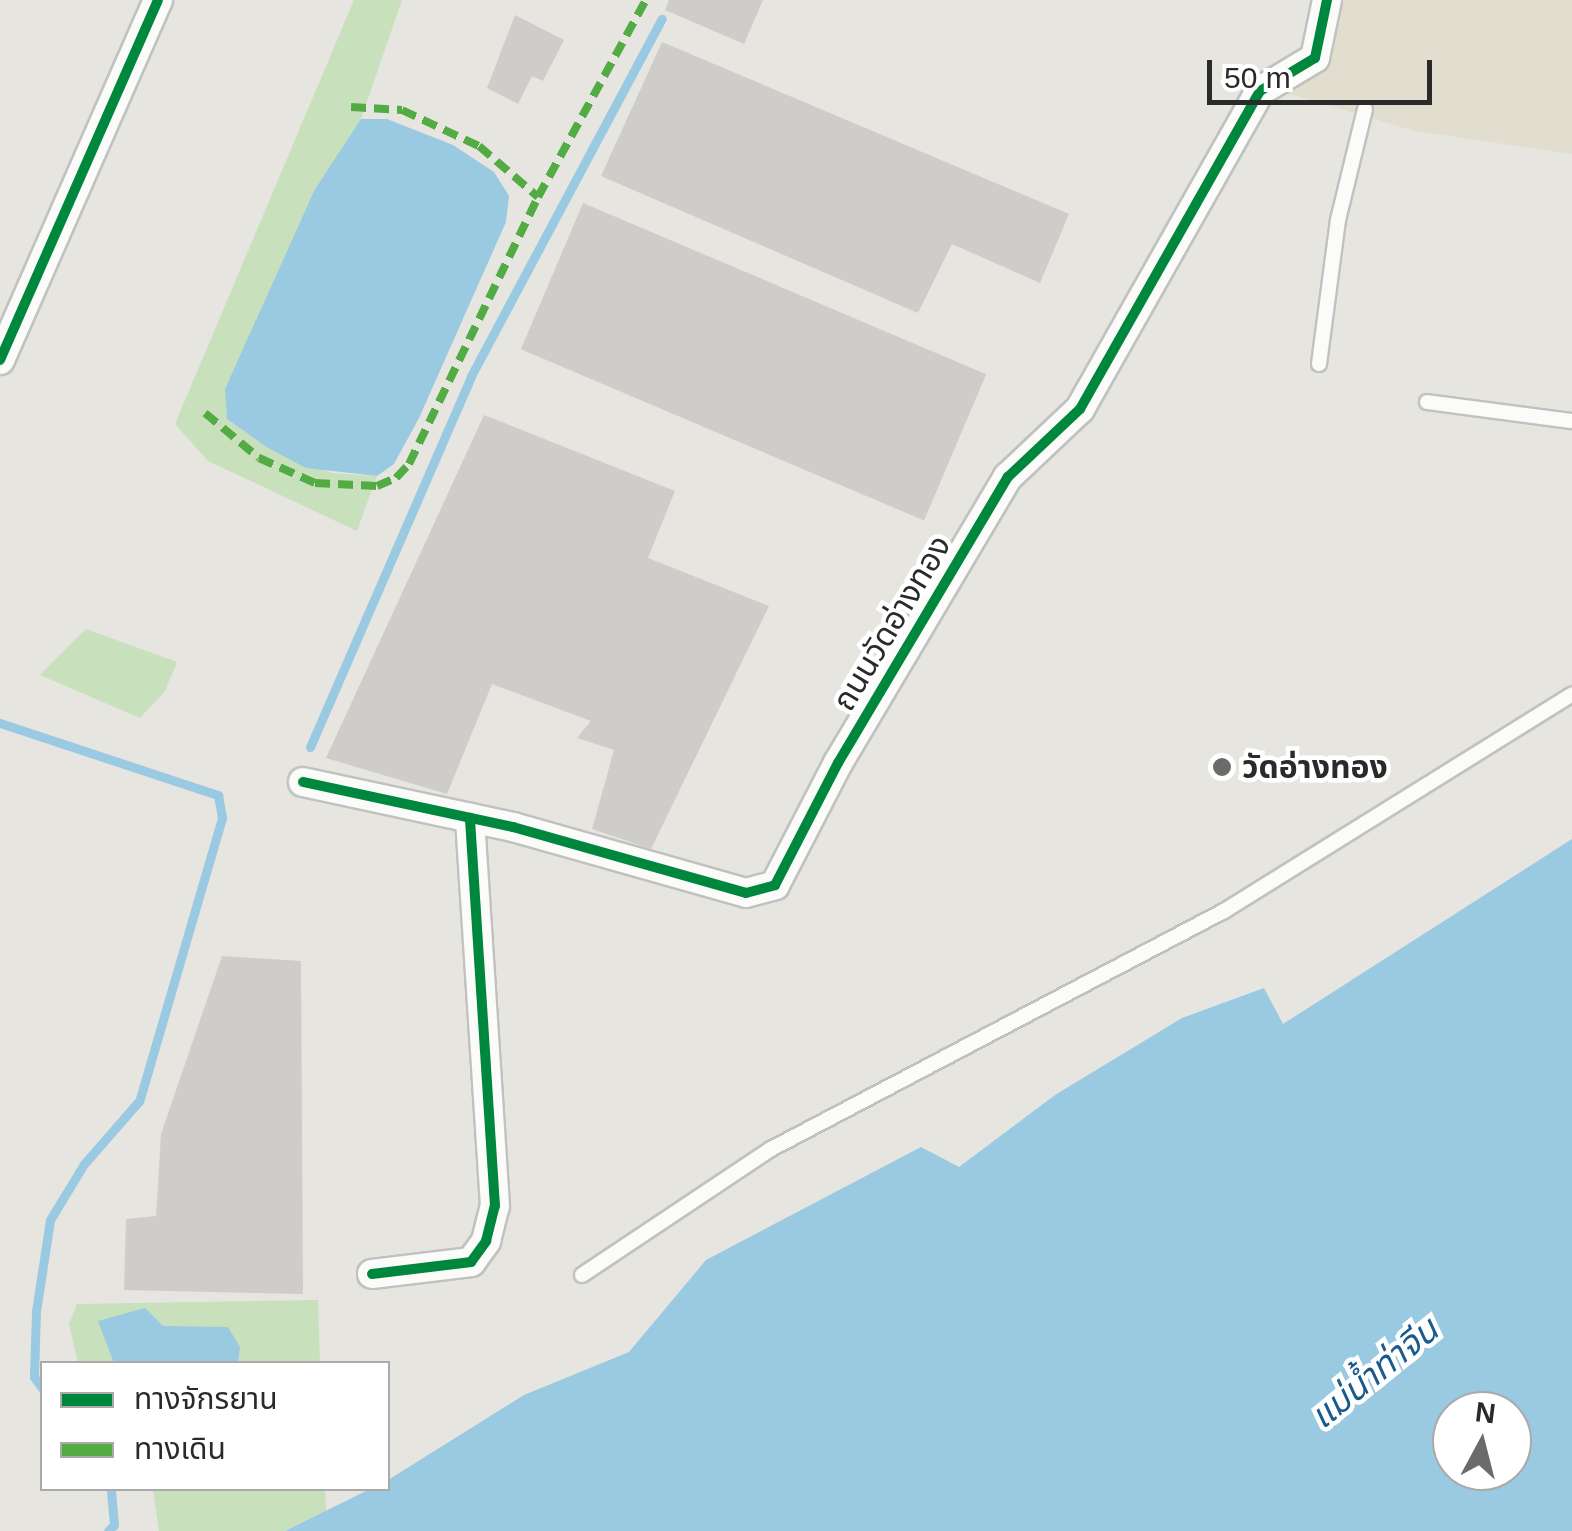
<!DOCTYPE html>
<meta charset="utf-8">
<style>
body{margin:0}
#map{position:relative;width:1572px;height:1531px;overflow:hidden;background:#e7e5e0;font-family:Helvetica,"Noto Sans Thai",sans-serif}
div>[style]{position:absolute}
.education>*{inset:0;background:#e1ddcf}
.green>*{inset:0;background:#c8e0bc}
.water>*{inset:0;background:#9ac9e2}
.stream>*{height:9px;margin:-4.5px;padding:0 4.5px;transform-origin:4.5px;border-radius:4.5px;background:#9ac9e2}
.building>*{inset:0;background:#cecdc9;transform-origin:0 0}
.roads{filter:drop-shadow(2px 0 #c1c1c0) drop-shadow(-2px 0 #c1c1c0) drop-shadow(0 2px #c1c1c0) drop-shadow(0 -2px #c1c1c0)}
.lane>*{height:14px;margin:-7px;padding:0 7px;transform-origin:7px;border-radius:7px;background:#fbfbfa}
.street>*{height:28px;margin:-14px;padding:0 14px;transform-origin:14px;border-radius:14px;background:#fbfbfa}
.quiet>*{height:8px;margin-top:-4px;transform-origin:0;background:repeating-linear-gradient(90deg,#53ab44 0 15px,transparent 0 23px)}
.cycleway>*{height:10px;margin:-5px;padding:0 5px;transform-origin:5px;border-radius:5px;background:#00873e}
.dots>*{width:28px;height:28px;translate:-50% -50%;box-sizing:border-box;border:5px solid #fff;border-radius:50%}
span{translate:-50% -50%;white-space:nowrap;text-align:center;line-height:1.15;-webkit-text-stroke:9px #fff;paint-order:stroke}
.street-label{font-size:32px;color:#2a2a2a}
.poi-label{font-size:32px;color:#2a2a2a;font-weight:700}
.left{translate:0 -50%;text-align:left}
.water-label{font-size:35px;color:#1a5b8e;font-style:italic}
.legend{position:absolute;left:40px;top:1361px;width:350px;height:130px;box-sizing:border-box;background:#fff;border:2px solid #aaa;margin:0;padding:12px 18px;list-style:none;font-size:30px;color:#2a2a2a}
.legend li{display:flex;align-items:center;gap:20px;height:50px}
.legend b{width:50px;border:2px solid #aaa}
.north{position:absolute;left:1432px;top:1391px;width:100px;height:100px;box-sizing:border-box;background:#fff;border:2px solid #aaa;border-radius:50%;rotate:7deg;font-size:28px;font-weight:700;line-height:40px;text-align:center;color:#2a2a2a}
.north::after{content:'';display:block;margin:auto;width:35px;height:45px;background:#6c6b6a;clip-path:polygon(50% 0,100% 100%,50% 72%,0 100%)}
.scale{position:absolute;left:1207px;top:60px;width:225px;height:45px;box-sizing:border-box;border:5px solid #2a2a2a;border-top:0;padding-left:12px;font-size:30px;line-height:35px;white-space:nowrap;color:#2a2a2a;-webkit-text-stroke:8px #fff;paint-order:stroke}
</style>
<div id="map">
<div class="education">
<i style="clip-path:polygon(1328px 0,1572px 0,1572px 154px,1415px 131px,1277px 90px)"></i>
</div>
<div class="green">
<i style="clip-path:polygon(354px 0,402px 0,361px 119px,315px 189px,227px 419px,268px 448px,332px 473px,377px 476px,357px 531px,208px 461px,175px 424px)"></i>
<i style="clip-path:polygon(86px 629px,177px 662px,165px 691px,140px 718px,40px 675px)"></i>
<i style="clip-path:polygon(318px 1300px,320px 1363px,78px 1363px,69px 1324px,77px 1304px)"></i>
<i style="clip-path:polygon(153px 1489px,325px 1489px,326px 1511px,285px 1531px,159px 1531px)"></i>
</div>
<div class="water">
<i style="clip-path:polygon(361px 119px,387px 119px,453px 145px,494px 172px,509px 196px,506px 222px,419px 418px,394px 464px,377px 476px,306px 468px,268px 448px,227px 419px,225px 389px,315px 189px)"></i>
<i style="clip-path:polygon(evenodd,1572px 839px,1572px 1531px,285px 1531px,370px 1489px,388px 1488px,388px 1480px,524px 1395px,629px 1352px,706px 1260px,921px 1147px,959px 1167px,1055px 1095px,1182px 1018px,1264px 988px,1283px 1024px,1572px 839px,1512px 1411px,1512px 1471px,1452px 1471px,1452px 1411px,1512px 1411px)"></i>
<i style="clip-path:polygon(145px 1308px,163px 1326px,228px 1327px,240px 1347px,238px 1363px,114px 1363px,98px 1321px)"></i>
</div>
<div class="stream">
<i style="left:0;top:723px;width:230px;rotate:18.3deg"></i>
<i style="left:218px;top:795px;width:23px;rotate:80deg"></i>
<i style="left:222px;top:818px;width:295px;rotate:106.3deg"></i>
<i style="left:139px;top:1101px;width:84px;rotate:131.1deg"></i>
<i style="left:84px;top:1164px;width:66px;rotate:121.3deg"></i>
<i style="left:50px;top:1220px;width:93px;rotate:98.7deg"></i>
<i style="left:36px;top:1312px;width:65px;rotate:91.8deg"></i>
<i style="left:34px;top:1377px;width:14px;rotate:54deg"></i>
<i style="left:310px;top:747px;width:404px;rotate:-66.5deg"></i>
<i style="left:471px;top:376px;width:405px;rotate:-61.9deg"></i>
<i style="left:108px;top:1531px;width:8px;rotate:-45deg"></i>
<i style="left:114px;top:1525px;width:37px;rotate:-95deg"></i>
</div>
<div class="building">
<i style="clip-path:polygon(669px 0,763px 0,744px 44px,665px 10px)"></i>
<i style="clip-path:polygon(515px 15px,564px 40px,543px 81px,532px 76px,518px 104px,487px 88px)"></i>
<i style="clip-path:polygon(662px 42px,1069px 214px,1040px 283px,952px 244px,918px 313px,601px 176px)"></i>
<i style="left:583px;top:203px;width:438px;height:159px;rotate:23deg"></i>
<i style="clip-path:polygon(484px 415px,675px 491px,648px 558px,769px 606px,651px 849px,592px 829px,614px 750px,577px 738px,591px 721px,492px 684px,447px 794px,326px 758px)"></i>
<i style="clip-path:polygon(222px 956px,301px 961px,303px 1294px,124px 1290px,126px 1219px,156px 1216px,161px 1134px)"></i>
</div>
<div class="roads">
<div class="lane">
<i style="left:1319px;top:364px;width:145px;rotate:-82.5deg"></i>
<i style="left:1338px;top:220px;width:114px;rotate:-76.3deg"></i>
<i style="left:1427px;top:402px;width:146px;rotate:7.5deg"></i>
<i style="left:582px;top:1275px;width:227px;rotate:-33.7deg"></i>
<i style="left:771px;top:1149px;width:512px;rotate:-27.72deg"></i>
<i style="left:1224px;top:911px;width:410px;rotate:-31.9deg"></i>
</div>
<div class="street">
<i style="left:0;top:360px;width:393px;rotate:-66.3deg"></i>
<i style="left:303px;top:782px;width:215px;rotate:12.1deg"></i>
<i style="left:513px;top:827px;width:242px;rotate:15.8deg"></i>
<i style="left:746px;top:893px;width:30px;rotate:-15deg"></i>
<i style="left:775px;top:885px;width:137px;rotate:-62.7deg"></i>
<i style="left:838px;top:763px;width:333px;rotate:-59.3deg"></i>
<i style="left:1008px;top:477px;width:99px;rotate:-43.4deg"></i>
<i style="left:1080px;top:409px;width:365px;rotate:-60.5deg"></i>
<i style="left:1260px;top:91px;width:64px;rotate:-31deg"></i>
<i style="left:1315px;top:58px;width:59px;rotate:-78.3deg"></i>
<i style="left:372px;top:1274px;width:100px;rotate:-6.9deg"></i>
<i style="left:471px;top:1262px;width:26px;rotate:-54deg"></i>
<i style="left:486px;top:1241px;width:36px;rotate:-76deg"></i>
<i style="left:495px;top:1206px;width:389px;rotate:-93.7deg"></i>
</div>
</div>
<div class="quiet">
<i style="left:351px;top:107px;width:51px;rotate:3.4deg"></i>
<i style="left:402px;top:110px;width:85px;rotate:25.1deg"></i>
<i style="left:479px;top:146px;width:78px;rotate:40.8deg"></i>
<i style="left:205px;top:413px;width:70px;rotate:39.8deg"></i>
<i style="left:259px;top:458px;width:61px;rotate:24.1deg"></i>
<i style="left:315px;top:483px;width:62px;rotate:2.8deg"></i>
<i style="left:377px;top:486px;width:21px;rotate:-23deg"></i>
<i style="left:396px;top:478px;width:19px;rotate:-47deg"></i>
<i style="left:409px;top:464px;width:297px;rotate:-64.2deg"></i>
<i style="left:538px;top:197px;width:225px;rotate:-61.3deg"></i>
</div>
<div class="cycleway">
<i style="left:0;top:360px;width:393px;rotate:-66.3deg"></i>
<i style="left:303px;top:782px;width:215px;rotate:12.1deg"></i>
<i style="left:513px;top:827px;width:242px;rotate:15.8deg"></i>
<i style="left:746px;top:893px;width:30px;rotate:-15deg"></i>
<i style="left:775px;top:885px;width:137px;rotate:-62.7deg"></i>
<i style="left:838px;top:763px;width:333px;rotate:-59.3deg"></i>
<i style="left:1008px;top:477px;width:99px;rotate:-43.4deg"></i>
<i style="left:1080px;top:409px;width:365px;rotate:-60.5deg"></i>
<i style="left:1260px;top:91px;width:64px;rotate:-31deg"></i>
<i style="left:1315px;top:58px;width:59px;rotate:-78.3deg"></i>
<i style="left:372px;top:1274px;width:100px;rotate:-6.9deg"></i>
<i style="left:471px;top:1262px;width:26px;rotate:-54deg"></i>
<i style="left:486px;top:1241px;width:36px;rotate:-76deg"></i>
<i style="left:495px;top:1206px;width:389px;rotate:-93.7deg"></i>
</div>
<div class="dots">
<i style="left:1222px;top:767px;background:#6c6b6a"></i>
</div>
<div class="street-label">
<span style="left:892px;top:623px;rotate:-59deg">ถนนวัดอ่างทอง</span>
</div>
<div class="poi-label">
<span class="left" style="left:1242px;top:767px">วัดอ่างทอง</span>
</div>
<div class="water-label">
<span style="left:1374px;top:1373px;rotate:-39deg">แม่น้ำท่าจีน</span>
</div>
<ul class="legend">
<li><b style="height:12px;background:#00873e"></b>ทางจักรยาน</li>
<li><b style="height:12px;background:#53ab44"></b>ทางเดิน</li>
</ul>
<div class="north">N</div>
<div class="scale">50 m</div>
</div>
